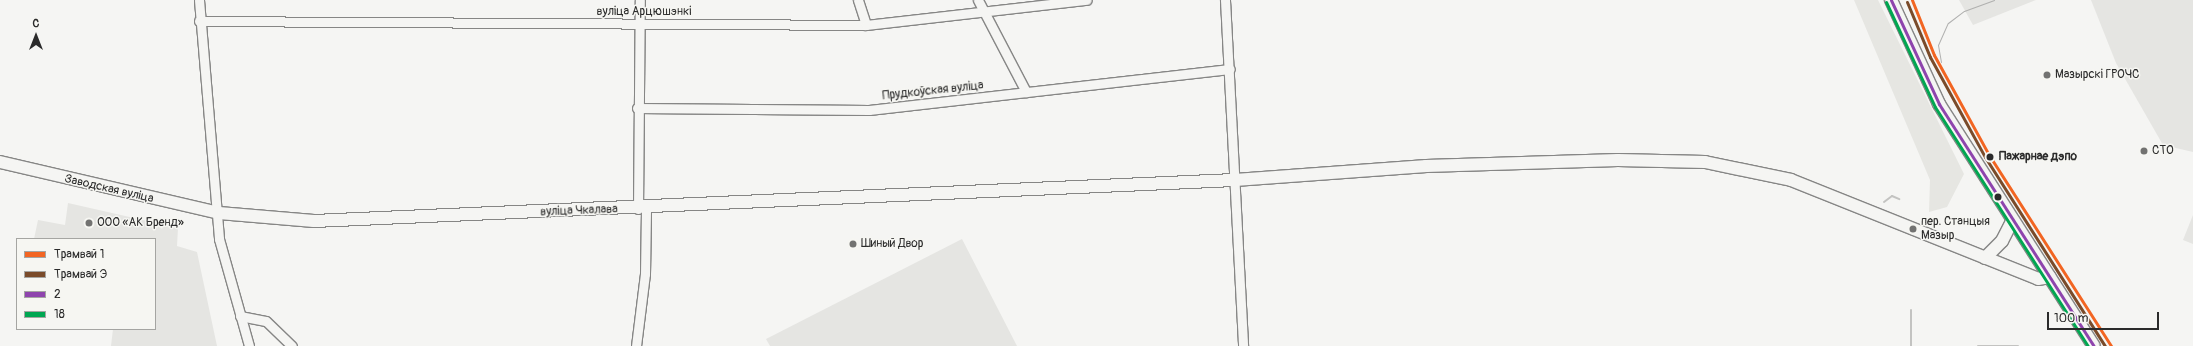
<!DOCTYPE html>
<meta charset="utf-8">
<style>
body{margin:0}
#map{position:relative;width:2193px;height:346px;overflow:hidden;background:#f5f5f3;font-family:Pangolin,sans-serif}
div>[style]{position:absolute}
.built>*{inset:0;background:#e5e5e2}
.green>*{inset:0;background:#e6e6e2}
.stream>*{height:2px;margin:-1px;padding:0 1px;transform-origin:1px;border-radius:1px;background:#c3c3c1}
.roads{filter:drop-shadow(1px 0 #868685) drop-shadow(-1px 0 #868685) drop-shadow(0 1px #868685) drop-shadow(0 -1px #868685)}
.minor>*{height:9px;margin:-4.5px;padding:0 4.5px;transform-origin:4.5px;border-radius:4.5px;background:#f5f5f3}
.major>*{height:12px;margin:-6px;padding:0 6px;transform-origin:6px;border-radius:6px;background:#f5f5f3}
.tram>*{height:1px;margin:-0.5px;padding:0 0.5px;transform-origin:0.5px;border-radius:0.5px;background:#b0b0af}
.bus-1>*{height:3px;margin:-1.5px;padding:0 1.5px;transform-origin:1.5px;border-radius:1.5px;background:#8e44ad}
.bus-2>*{height:3px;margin:-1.5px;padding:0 1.5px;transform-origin:1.5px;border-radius:1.5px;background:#00a651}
.tram-1>*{height:3px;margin:-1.5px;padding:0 1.5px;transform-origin:1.5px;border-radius:1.5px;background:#f26522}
.tram-2>*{height:3px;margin:-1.5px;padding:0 1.5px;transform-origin:1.5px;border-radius:1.5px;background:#7a4b2a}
.dots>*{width:11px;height:11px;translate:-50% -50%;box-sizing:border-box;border:2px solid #f6f6f2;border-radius:50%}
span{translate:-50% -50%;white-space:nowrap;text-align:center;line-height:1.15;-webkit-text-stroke:3px #f6f6f2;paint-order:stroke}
.street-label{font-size:12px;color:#2b2b2b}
.poi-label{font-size:12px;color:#2b2b2b}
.left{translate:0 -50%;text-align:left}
.stop-label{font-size:12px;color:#2b2b2b;font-weight:700}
.legend{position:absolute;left:16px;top:238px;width:140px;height:92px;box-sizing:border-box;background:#f6f6f2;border:1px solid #a5a5a2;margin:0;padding:5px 7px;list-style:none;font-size:12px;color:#2b2b2b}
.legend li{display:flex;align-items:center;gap:8px;height:20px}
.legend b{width:20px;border:1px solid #a5a5a2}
.north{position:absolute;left:16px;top:16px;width:40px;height:40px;-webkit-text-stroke:3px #f6f6f2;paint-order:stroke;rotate:0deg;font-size:11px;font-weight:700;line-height:16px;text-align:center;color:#2b2b2b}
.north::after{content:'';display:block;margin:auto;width:14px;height:18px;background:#2b2b2b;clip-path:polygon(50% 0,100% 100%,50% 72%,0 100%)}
.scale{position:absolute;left:2047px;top:312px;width:112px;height:18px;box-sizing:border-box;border:2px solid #2b2b2b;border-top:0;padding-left:5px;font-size:12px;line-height:14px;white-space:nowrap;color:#2b2b2b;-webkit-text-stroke:3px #f6f6f2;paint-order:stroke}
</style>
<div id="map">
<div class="built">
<i style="clip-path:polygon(1959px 0,2036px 0,1973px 25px)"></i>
<i style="clip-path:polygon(2091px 0,2193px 0,2193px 152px,2163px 145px,2116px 63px)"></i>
<i style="clip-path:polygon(68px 203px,178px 228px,177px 246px,197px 252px,217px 346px,111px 346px,113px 329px,155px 329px,155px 239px,34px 239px,38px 220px,65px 225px)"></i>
<i style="clip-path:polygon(2193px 215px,2193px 244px,2183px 240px)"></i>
<i style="clip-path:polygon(962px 239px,1017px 346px,770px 346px,766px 339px)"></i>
</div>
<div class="green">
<i style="clip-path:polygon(1854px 0,1878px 0,1964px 174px,1947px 207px,1929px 212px,1930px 180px)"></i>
</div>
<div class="stream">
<i style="left:1884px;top:202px;width:10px;rotate:-37deg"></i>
<i style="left:1892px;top:196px;width:8px;rotate:23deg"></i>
<i style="left:1911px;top:346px;width:36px;rotate:-90deg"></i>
<i style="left:1978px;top:346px;width:40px"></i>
</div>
<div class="roads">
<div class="minor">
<i style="left:199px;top:0;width:240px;rotate:85.2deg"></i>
<i style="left:219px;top:239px;width:111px;rotate:74.3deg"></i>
<i style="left:858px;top:0;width:26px;rotate:72deg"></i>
<i style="left:978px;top:0;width:104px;rotate:62.4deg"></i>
<i style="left:1225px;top:0;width:346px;rotate:87deg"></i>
<i style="left:199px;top:21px;width:667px;rotate:0.34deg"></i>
<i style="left:866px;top:25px;width:222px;rotate:-6.5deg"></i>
<i style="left:637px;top:108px;width:232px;rotate:0.5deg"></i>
<i style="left:869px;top:110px;width:363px;rotate:-6.5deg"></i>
<i style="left:638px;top:209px;width:209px;rotate:-89.5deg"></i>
<i style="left:240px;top:316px;width:26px;rotate:11deg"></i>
<i style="left:266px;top:321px;width:36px;rotate:44deg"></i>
<i style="left:636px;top:346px;width:73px;rotate:-82.9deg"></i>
<i style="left:645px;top:274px;width:65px;rotate:-89.1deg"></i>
</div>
<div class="major">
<i style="left:1891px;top:0;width:115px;rotate:65.2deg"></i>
<i style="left:1939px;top:104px;width:287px;rotate:57.4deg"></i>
<i style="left:0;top:162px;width:225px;rotate:13.1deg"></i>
<i style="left:219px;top:213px;width:95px;rotate:4.8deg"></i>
<i style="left:314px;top:221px;width:922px;rotate:-2.55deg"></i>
<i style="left:1235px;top:180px;width:192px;rotate:-4.2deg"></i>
<i style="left:1426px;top:166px;width:192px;rotate:-1.8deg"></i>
<i style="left:1618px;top:160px;width:87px;rotate:1.3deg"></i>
<i style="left:1705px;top:162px;width:88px;rotate:11.8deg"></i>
<i style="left:1791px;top:180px;width:266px;rotate:21.8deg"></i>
<i style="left:2038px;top:279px;width:12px;rotate:-9deg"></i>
<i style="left:1985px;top:258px;width:24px;rotate:-45deg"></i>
<i style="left:2002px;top:241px;width:22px;rotate:-63deg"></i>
</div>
</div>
<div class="tram">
<i style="left:1941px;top:62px;width:17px;rotate:-100deg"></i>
<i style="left:1938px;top:45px;width:24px;rotate:-66deg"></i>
<i style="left:1948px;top:23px;width:20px;rotate:-37deg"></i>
<i style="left:1964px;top:11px;width:32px;rotate:-20deg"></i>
</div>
<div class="bus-1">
<i style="left:1891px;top:0;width:115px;rotate:65.2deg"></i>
<i style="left:1939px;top:104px;width:287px;rotate:57.4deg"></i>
</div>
<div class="bus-2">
<i style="left:1886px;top:2px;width:116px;rotate:65deg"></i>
<i style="left:1935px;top:107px;width:284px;rotate:57.4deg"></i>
</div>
<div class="tram-1">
<i style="left:1912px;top:0;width:59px;rotate:68.2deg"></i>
<i style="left:1934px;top:55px;width:114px;rotate:61.2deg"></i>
<i style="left:1989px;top:155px;width:227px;rotate:57.4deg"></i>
</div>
<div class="tram-2">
<i style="left:1907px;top:2px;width:60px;rotate:67.3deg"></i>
<i style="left:1930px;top:57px;width:114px;rotate:61.2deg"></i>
<i style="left:1985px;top:157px;width:224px;rotate:57.6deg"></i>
</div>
<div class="dots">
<i style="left:2047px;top:75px;background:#727271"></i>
<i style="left:2144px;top:151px;background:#727271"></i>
<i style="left:1990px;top:157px;background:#2b2b2b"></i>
<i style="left:1998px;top:197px;background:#2b2b2b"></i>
<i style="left:89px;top:223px;background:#727271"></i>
<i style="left:1913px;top:229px;background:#727271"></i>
<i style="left:853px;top:244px;background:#727271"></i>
</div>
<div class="street-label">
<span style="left:644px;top:12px">вуліца Арцюшэнкі</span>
<span style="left:933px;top:91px;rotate:-6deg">Прудкоўская вуліца</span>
<span style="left:109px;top:189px;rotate:13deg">Заводская вуліца</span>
<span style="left:579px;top:211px;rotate:-2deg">вуліца Чкалава</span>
</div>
<div class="poi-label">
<span class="left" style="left:2055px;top:75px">Мазырскі ГРОЧС</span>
<span class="left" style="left:2152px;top:151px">СТО</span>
<span class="left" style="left:1921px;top:229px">пер. Станцыя<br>Мазыр</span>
<span class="left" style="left:97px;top:223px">ООО «АК Бренд»</span>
<span class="left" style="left:861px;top:244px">Шиный Двор</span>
</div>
<div class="stop-label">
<span class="left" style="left:1999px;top:157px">Пажарнае дэпо</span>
</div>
<ul class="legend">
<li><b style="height:5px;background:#f26522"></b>Трамвай 1</li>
<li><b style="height:5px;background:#7a4b2a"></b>Трамвай Э</li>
<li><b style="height:5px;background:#8e44ad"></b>2</li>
<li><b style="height:5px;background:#00a651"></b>18</li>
</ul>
<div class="north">С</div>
<div class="scale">100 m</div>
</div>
